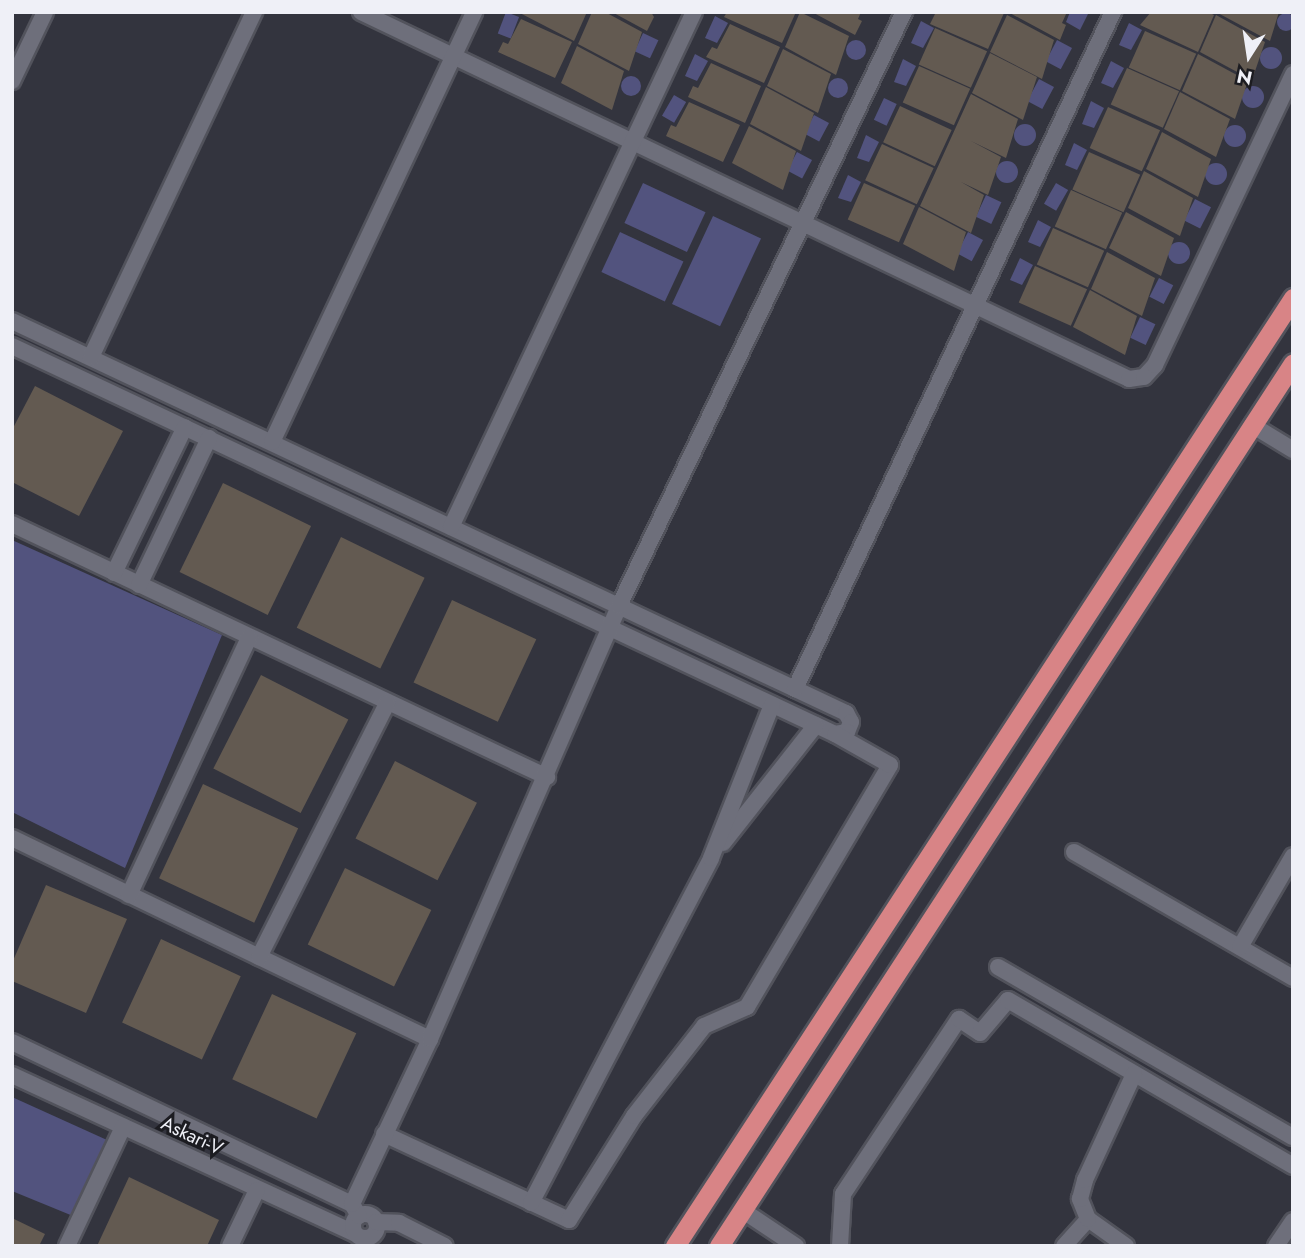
<!DOCTYPE html>
<style>
body{margin:0}
#map{position:relative;width:1305px;height:1258px;overflow:hidden;background:#33343e;font-family:Jost,sans-serif}
div>[style]{position:absolute}
.green>*{inset:0;background:#52537e;transform-origin:0 0}
.round{border-radius:50%}
.building>*{inset:0;background:#635a51;transform-origin:0 0}
.roads{filter:drop-shadow(2px 0 #52535c) drop-shadow(-2px 0 #52535c) drop-shadow(0 2px #52535c) drop-shadow(0 -2px #52535c)}
.minor>*{height:16px;margin:-8px;padding:0 8px;transform-origin:8px;border-radius:8px;background:#6e6f7b}
.minor>.ring{margin:-8px;padding:0;box-sizing:content-box;background:none;border:16px solid #6e6f7b;border-radius:50%}
.trunk>*{height:19px;margin:-9.5px;padding:0 9.5px;transform-origin:9.5px;border-radius:9.5px;background:#d88486}
span{translate:-50% -50%;white-space:nowrap;text-align:center;line-height:1.15;-webkit-text-stroke:6px #1c1c21;paint-order:stroke}
.street-label{font-size:19px;color:#eff0f7}
.frame{position:absolute;inset:0;border:14px solid #eff0f7;pointer-events:none}
.north{position:absolute;left:1214px;top:21px;width:70px;height:70px;-webkit-text-stroke:5px #1c1c21;paint-order:stroke;rotate:192deg;font-size:19px;font-weight:700;line-height:28px;text-align:center;color:#eff0f7}
.north::after{content:'';display:block;margin:auto;width:24px;height:32px;background:#eff0f7;clip-path:polygon(50% 0,100% 100%,50% 72%,0 100%)}
</style>
<div id="map">
<div class="green">
<i style="left:506px;top:12px;width:14px;height:23px;rotate:21deg"></i>
<i style="clip-path:polygon(1070px 12px,1089px 12px,1080px 30px,1066px 22px)"></i>
<i class="round" style="left:1277px;top:13px;width:18px;height:18px"></i>
<i style="clip-path:polygon(715px 16px,728px 23px,717px 43px,705px 38px)"></i>
<i style="clip-path:polygon(921px 21px,934px 28px,923px 48px,911px 43px)"></i>
<i style="clip-path:polygon(1129px 23px,1142px 30px,1131px 50px,1119px 45px)"></i>
<i style="left:643px;top:33px;width:17px;height:20px;rotate:25deg"></i>
<i class="round" style="left:846px;top:40px;width:20px;height:20px"></i>
<i style="left:1057px;top:40px;width:17px;height:24px;rotate:28deg"></i>
<i class="round" style="left:1260px;top:47px;width:22px;height:22px"></i>
<i style="clip-path:polygon(695px 54px,708px 61px,697px 81px,685px 76px)"></i>
<i style="clip-path:polygon(903px 59px,916px 66px,906px 86px,894px 82px)"></i>
<i style="clip-path:polygon(1111px 61px,1124px 68px,1113px 88px,1101px 83px)"></i>
<i class="round" style="left:621px;top:76px;width:20px;height:20px"></i>
<i class="round" style="left:828px;top:78px;width:20px;height:20px"></i>
<i style="left:1039px;top:79px;width:17px;height:25px;rotate:28deg"></i>
<i class="round" style="left:1242px;top:86px;width:22px;height:22px"></i>
<i style="left:674px;top:95px;width:14px;height:24px;rotate:30deg"></i>
<i style="left:884px;top:98px;width:14px;height:24px;rotate:25deg"></i>
<i style="clip-path:polygon(1091px 101px,1104px 108px,1094px 128px,1082px 124px)"></i>
<i style="left:814px;top:115px;width:17px;height:21px;rotate:28deg"></i>
<i class="round" style="left:1014px;top:124px;width:22px;height:22px"></i>
<i class="round" style="left:1224px;top:125px;width:22px;height:22px"></i>
<i style="clip-path:polygon(866px 135px,879px 142px,869px 162px,857px 158px)"></i>
<i style="clip-path:polygon(1074px 143px,1087px 150px,1077px 170px,1065px 165px)"></i>
<i style="left:797px;top:152px;width:17px;height:21px;rotate:28deg"></i>
<i class="round" style="left:996px;top:161px;width:22px;height:22px"></i>
<i class="round" style="left:1205px;top:163px;width:22px;height:22px"></i>
<i style="clip-path:polygon(848px 175px,861px 182px,851px 202px,838px 198px)"></i>
<i style="left:643px;top:183px;width:69px;height:44px;rotate:25deg"></i>
<i style="left:1056px;top:183px;width:14px;height:24px;rotate:30deg"></i>
<i style="left:986px;top:195px;width:17px;height:24px;rotate:25deg"></i>
<i style="left:1195px;top:199px;width:18px;height:24px;rotate:27deg"></i>
<i style="left:713px;top:216px;width:53px;height:97px;rotate:25deg"></i>
<i style="clip-path:polygon(1038px 220px,1051px 227px,1040px 247px,1028px 242px)"></i>
<i style="left:620px;top:232px;width:70px;height:44px;rotate:25deg"></i>
<i style="left:968px;top:232px;width:17px;height:24px;rotate:28deg"></i>
<i class="round" style="left:1168px;top:242px;width:22px;height:22px"></i>
<i style="clip-path:polygon(1020px 258px,1033px 265px,1022px 285px,1010px 280px)"></i>
<i style="left:1159px;top:278px;width:16px;height:21px;rotate:27deg"></i>
<i style="left:1140px;top:317px;width:17px;height:23px;rotate:25deg"></i>
<i style="clip-path:polygon(12px 540px,222px 635px,125px 868px,12px 812px)"></i>
<i style="clip-path:polygon(12px 1097px,107px 1140px,73px 1216px,12px 1191px)"></i>
</div>
<div class="building">
<i style="clip-path:polygon(518px 12px,587px 12px,574px 41px)"></i>
<i style="clip-path:polygon(592px 12px,605px 12px,642px 32px,629px 71px,578px 44px)"></i>
<i style="clip-path:polygon(612px 12px,651px 12px,654px 17px,647px 31px)"></i>
<i style="clip-path:polygon(727px 12px,796px 12px,782px 43px,724px 17px)"></i>
<i style="clip-path:polygon(800px 12px,849px 36px,836px 75px,785px 47px)"></i>
<i style="clip-path:polygon(812px 12px,861px 12px,858px 19px,862px 21px,855px 35px)"></i>
<i style="clip-path:polygon(936px 12px,1002px 12px,1004px 13px,988px 49px,930px 24px)"></i>
<i style="clip-path:polygon(1008px 12px,1067px 12px,1062px 23px,1066px 25px,1060px 40px)"></i>
<i style="clip-path:polygon(1151px 12px,1208px 12px,1214px 15px,1198px 52px,1140px 25px)"></i>
<i style="clip-path:polygon(1216px 12px,1279px 12px,1270px 41px)"></i>
<i style="clip-path:polygon(1007px 15px,1054px 40px,1042px 79px,990px 52px)"></i>
<i style="clip-path:polygon(1216px 15px,1265px 42px,1252px 80px,1200px 52px)"></i>
<i style="clip-path:polygon(521px 19px,572px 42px,555px 78px,498px 52px,503px 42px,508px 44px)"></i>
<i style="clip-path:polygon(730px 24px,780px 47px,764px 83px,706px 57px,712px 47px,717px 49px)"></i>
<i style="left:935px;top:28px;width:57px;height:40px;rotate:24deg"></i>
<i style="left:1145px;top:31px;width:56px;height:40px;rotate:24deg"></i>
<i style="clip-path:polygon(577px 46px,624px 71px,612px 110px,561px 83px)"></i>
<i style="clip-path:polygon(783px 49px,831px 74px,818px 113px,767px 86px)"></i>
<i style="clip-path:polygon(990px 53px,1037px 77px,1023px 120px,972px 93px)"></i>
<i style="clip-path:polygon(1198px 54px,1248px 81px,1235px 119px,1182px 91px)"></i>
<i style="clip-path:polygon(711px 63px,761px 86px,745px 123px,688px 97px,693px 86px,698px 88px)"></i>
<i style="left:919px;top:66px;width:56px;height:40px;rotate:24deg"></i>
<i style="left:1127px;top:68px;width:57px;height:40px;rotate:24deg"></i>
<i style="clip-path:polygon(766px 87px,814px 113px,801px 151px,750px 124px)"></i>
<i style="clip-path:polygon(1180px 92px,1230px 119px,1216px 157px,1164px 129px)"></i>
<i style="clip-path:polygon(971px 94px,1018px 119px,1006px 158px,971px 141px,1001px 157px,988px 195px,961px 182px,984px 195px,971px 233px,920px 206px)"></i>
<i style="clip-path:polygon(689px 102px,740px 125px,723px 162px,666px 136px,671px 125px,676px 127px)"></i>
<i style="left:900px;top:106px;width:57px;height:40px;rotate:25deg"></i>
<i style="left:1108px;top:107px;width:57px;height:45px;rotate:24deg"></i>
<i style="clip-path:polygon(749px 126px,796px 151px,783px 190px,732px 163px)"></i>
<i style="clip-path:polygon(1162px 132px,1211px 159px,1198px 197px,1146px 169px)"></i>
<i style="left:882px;top:144px;width:57px;height:40px;rotate:25deg"></i>
<i style="left:1089px;top:152px;width:56px;height:41px;rotate:24deg"></i>
<i style="clip-path:polygon(1144px 171px,1193px 198px,1180px 236px,1128px 208px)"></i>
<i style="left:864px;top:183px;width:56px;height:40px;rotate:24deg"></i>
<i style="left:1071px;top:190px;width:56px;height:40px;rotate:24deg"></i>
<i style="clip-path:polygon(919px 207px,966px 232px,954px 271px,903px 244px)"></i>
<i style="clip-path:polygon(1126px 212px,1174px 238px,1161px 276px,1109px 248px)"></i>
<i style="left:1053px;top:228px;width:56px;height:40px;rotate:24deg"></i>
<i style="clip-path:polygon(1107px 252px,1155px 278px,1142px 316px,1091px 289px)"></i>
<i style="left:1035px;top:266px;width:57px;height:40px;rotate:24deg"></i>
<i style="clip-path:polygon(1090px 290px,1137px 316px,1125px 355px,1073px 327px)"></i>
<i style="clip-path:polygon(35px 386px,123px 431px,79px 516px,12px 482px,12px 430px)"></i>
<i style="left:223px;top:483px;width:98px;height:99px;rotate:26deg"></i>
<i style="left:341px;top:537px;width:93px;height:101px;rotate:26deg"></i>
<i style="left:452px;top:600px;width:93px;height:91px;rotate:25deg"></i>
<i style="left:261px;top:675px;width:98px;height:105px;rotate:27deg"></i>
<i style="left:395px;top:761px;width:92px;height:87px;rotate:27deg"></i>
<i style="left:203px;top:784px;width:105px;height:104px;rotate:25deg"></i>
<i style="left:345px;top:868px;width:96px;height:85px;rotate:26deg"></i>
<i style="clip-path:polygon(46px 885px,127px 919px,86px 1013px,12px 981px,12px 963px)"></i>
<i style="left:161px;top:939px;width:88px;height:92px;rotate:25deg"></i>
<i style="left:272px;top:994px;width:93px;height:94px;rotate:25deg"></i>
<i style="clip-path:polygon(129px 1177px,219px 1220px,207px 1246px,97px 1246px)"></i>
<i style="clip-path:polygon(12px 1218px,45px 1234px,39px 1246px,12px 1246px)"></i>
</div>
<div class="roads">
<div class="minor">
<i style="left:361px;top:12px;width:851px;rotate:25.54deg"></i>
<i style="left:1129px;top:379px;width:15px;rotate:-8deg"></i>
<i style="left:1144px;top:377px;width:16px;rotate:-47deg"></i>
<i style="left:1155px;top:365px;width:322px;rotate:-64.6deg"></i>
<i style="left:12px;top:81px;width:76px;rotate:-64.4deg"></i>
<i style="left:12px;top:321px;width:922px;rotate:25.17deg"></i>
<i style="left:846px;top:713px;width:10px;rotate:61deg"></i>
<i style="left:851px;top:722px;width:11px;rotate:112deg"></i>
<i style="left:847px;top:732px;width:12px;rotate:171deg"></i>
<i style="left:835px;top:734px;width:910px;rotate:-154.76deg"></i>
<i style="left:91px;top:357px;width:382px;rotate:-64.7deg"></i>
<i style="left:1252px;top:425px;width:48px;rotate:31.4deg"></i>
<i style="left:272px;top:442px;width:475px;rotate:-64.8deg"></i>
<i style="left:12px;top:524px;width:592px;rotate:25.31deg"></i>
<i style="left:451px;top:527px;width:569px;rotate:-64.74deg"></i>
<i style="left:114px;top:573px;width:162px;rotate:-64.1deg"></i>
<i style="left:139px;top:585px;width:163px;rotate:-64.5deg"></i>
<i style="left:795px;top:689px;width:748px;rotate:-64.84deg"></i>
<i style="left:12px;top:838px;width:464px;rotate:25.7deg"></i>
<i style="left:723px;top:843px;width:150px;rotate:-51.8deg"></i>
<i style="left:1074px;top:852px;width:253px;rotate:29.9deg"></i>
<i style="left:129px;top:895px;width:284px;rotate:-65deg"></i>
<i style="left:1240px;top:947px;width:105px;rotate:-59.8deg"></i>
<i style="left:259px;top:957px;width:284px;rotate:-63.2deg"></i>
<i style="left:998px;top:967px;width:340px;rotate:30deg"></i>
<i style="left:12px;top:1042px;width:377px;rotate:25.5deg"></i>
<i style="left:12px;top:1075px;width:377px;rotate:24.8deg"></i>
<i style="left:384px;top:1134px;width:204px;rotate:24.9deg"></i>
<i style="left:569px;top:1220px;width:123px;rotate:-58deg"></i>
<i style="left:634px;top:1116px;width:114px;rotate:-52.1deg"></i>
<i style="left:704px;top:1026px;width:47px;rotate:-23.8deg"></i>
<i style="left:747px;top:1007px;width:281px;rotate:-59.4deg"></i>
<i style="left:890px;top:765px;width:63px;rotate:-150.6deg"></i>
<i style="left:531px;top:1203px;width:389px;rotate:-62.4deg"></i>
<i style="left:711px;top:858px;width:165px;rotate:-68.3deg"></i>
<i style="left:742px;top:1210px;width:65px;rotate:33.7deg"></i>
<i class="ring" style="left:353px;top:1214px;width:8px;height:8px"></i>
<i style="left:359px;top:1216px;width:14px;rotate:-120deg"></i>
<i style="left:352px;top:1204px;width:183px;rotate:-64.7deg"></i>
<i style="left:430px;top:1039px;width:472px;rotate:-66.4deg"></i>
<i style="left:619px;top:606px;width:659px;rotate:-64.37deg"></i>
<i style="left:376px;top:1222px;width:23px;rotate:2deg"></i>
<i style="left:399px;top:1223px;width:51px;rotate:26.6deg"></i>
<i style="left:67px;top:1246px;width:132px;rotate:-64.8deg"></i>
<i style="left:230px;top:1246px;width:62px;rotate:-64.3deg"></i>
<i style="left:840px;top:1246px;width:52px;rotate:-86.7deg"></i>
<i style="left:843px;top:1194px;width:210px;rotate:-56.5deg"></i>
<i style="left:959px;top:1019px;width:25px;rotate:34deg"></i>
<i style="left:980px;top:1033px;width:43px;rotate:-49.7deg"></i>
<i style="left:1008px;top:1000px;width:330px;rotate:30.2deg"></i>
<i style="left:1064px;top:1246px;width:36px;rotate:-48deg"></i>
<i style="left:1126px;top:1246px;width:47px;rotate:-144.6deg"></i>
<i style="left:1088px;top:1219px;width:22px;rotate:-112deg"></i>
<i style="left:1080px;top:1199px;width:20px;rotate:-75deg"></i>
<i style="left:1085px;top:1180px;width:117px;rotate:-65.2deg"></i>
<i style="left:1276px;top:1246px;width:30px;rotate:-56deg"></i>
</div>
<div class="trunk">
<i style="left:675px;top:1246px;width:1132px;rotate:-56.9deg"></i>
<i style="left:719px;top:1246px;width:1053px;rotate:-56.97deg"></i>
</div>
</div>
<div class="street-label">
<span style="left:192px;top:1136px;rotate:25deg">Askari-V</span>
</div>
<div class="frame"></div>
<div class="north">N</div>
</div>
